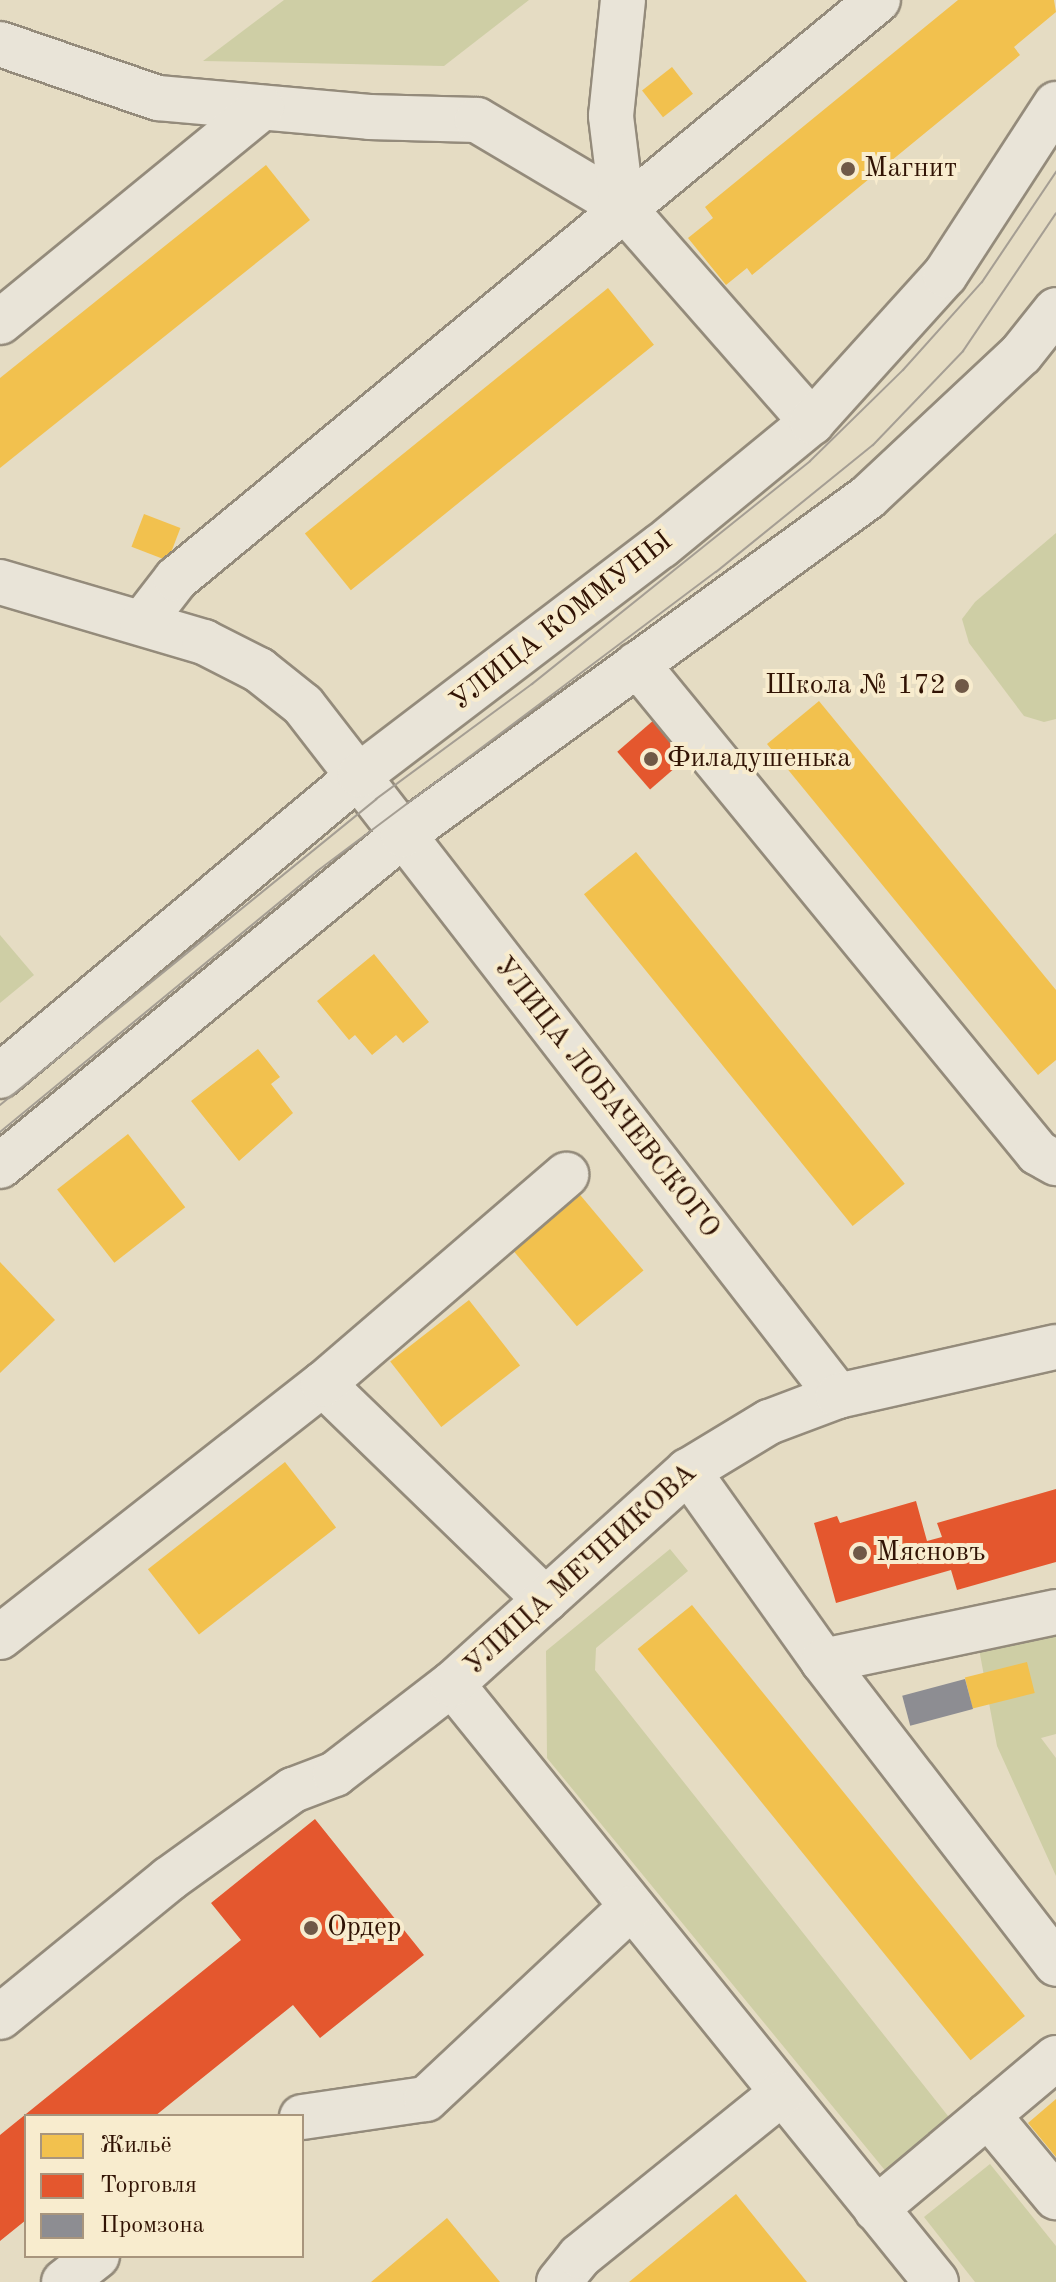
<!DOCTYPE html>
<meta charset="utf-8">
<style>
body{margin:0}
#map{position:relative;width:1056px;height:2282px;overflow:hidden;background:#e5dcc3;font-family:"Old Standard TT",serif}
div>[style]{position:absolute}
.green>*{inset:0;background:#cecea5}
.homes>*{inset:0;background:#f2c14e;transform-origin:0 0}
.shops>*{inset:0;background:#e4572e;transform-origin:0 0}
.industry>*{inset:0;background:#8d8d92;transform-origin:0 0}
.roads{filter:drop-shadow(2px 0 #948b7b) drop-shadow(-2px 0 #948b7b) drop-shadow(0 2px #948b7b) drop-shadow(0 -2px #948b7b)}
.minor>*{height:44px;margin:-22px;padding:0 22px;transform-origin:22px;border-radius:22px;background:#e9e4d8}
.tram>*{height:2px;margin:-1px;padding:0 1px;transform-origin:1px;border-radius:1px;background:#a59e93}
.dots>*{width:22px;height:22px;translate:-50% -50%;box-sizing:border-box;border:4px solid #f8ecce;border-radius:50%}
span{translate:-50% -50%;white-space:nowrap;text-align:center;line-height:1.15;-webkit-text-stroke:8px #f8ecce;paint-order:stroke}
.poi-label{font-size:28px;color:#311304}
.left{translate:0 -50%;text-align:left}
.right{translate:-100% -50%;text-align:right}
.street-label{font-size:28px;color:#311304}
.legend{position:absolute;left:24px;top:2114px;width:280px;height:144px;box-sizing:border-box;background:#f8ecce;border:2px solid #a8957d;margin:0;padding:10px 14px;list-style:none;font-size:24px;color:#311304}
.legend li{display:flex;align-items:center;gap:16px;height:40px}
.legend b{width:40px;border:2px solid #a8957d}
</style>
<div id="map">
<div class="green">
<i style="clip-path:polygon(284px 0,529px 0,444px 66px,203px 61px)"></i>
<i style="clip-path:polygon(1056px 533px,1056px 719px,1044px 722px,1024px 716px,969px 643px,962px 619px,975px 602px)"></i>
<i style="clip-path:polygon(0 935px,34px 975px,0 1003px)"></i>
<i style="clip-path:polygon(670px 1549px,688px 1571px,596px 1648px,595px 1670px,952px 2121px,888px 2174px,547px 1758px,546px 1651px)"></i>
<i style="clip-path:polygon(1056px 1629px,1056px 1734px,1041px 1738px,1056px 1758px,1056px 1876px,997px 1746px,979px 1649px)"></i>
<i style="clip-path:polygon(990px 2164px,1056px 2246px,1056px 2282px,975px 2282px,924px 2217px)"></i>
</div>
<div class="homes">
<i style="clip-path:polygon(958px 0,1054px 0,1056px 12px,1014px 47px,1020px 55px,752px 275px,747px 268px,726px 285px,688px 238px,713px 218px,705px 207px)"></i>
<i style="left:672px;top:67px;width:34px;height:38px;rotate:52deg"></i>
<i style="clip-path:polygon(266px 165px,310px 220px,0 468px,0 378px)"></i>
<i style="left:608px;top:288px;width:73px;height:390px;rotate:51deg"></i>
<i style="left:144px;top:514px;width:39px;height:35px;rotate:21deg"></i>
<i style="clip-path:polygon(819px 701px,1056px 990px,1056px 1060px,1038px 1075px,767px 744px)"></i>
<i style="left:636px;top:852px;width:427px;height:67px;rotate:51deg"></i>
<i style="clip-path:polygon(374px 954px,429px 1022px,403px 1043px,396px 1035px,372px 1055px,355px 1035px,349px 1040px,317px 1001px)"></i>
<i style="clip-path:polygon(258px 1049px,280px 1077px,271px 1084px,293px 1113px,239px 1161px,191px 1101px)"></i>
<i style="left:128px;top:1134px;width:93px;height:90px;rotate:52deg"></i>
<i style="left:576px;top:1190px;width:105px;height:87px;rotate:50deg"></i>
<i style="clip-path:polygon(0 1262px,55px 1320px,0 1373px)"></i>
<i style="left:469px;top:1300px;width:83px;height:100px;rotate:52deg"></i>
<i style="left:285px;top:1462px;width:83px;height:174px;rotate:52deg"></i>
<i style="left:692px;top:1605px;width:529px;height:70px;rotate:51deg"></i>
<i style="left:1027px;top:1662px;width:32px;height:64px;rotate:76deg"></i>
<i style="clip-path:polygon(1056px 2099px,1056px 2157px,1028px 2123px)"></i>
<i style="clip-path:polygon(736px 2194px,807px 2282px,629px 2282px)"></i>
<i style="clip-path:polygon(447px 2218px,500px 2282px,371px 2282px)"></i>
</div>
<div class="shops">
<i style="left:655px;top:719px;width:50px;height:50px;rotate:49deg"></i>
<i style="clip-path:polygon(1056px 1489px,1056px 1562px,957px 1590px,951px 1570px,836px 1603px,814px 1523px,837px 1516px,840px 1523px,916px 1501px,927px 1541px,942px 1537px,937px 1523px)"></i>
<i style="clip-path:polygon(315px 1819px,424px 1955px,320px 2038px,293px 2005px,155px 2116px,26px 2116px,26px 2220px,0 2241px,0 2135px,241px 1940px,211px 1903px)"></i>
</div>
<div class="industry">
<i style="left:965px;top:1679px;width:31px;height:65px;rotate:75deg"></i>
</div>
<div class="roads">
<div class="minor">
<i style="left:0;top:44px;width:167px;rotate:18.9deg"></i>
<i style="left:158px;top:98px;width:212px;rotate:5.1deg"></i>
<i style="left:369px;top:117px;width:108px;rotate:1.6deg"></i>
<i style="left:477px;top:120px;width:169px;rotate:30.7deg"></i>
<i style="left:622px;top:206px;width:288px;rotate:48.7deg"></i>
<i style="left:622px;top:206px;width:91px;rotate:-97deg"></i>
<i style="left:611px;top:116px;width:117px;rotate:-84.1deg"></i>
<i style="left:0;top:322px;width:338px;rotate:-39.3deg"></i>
<i style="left:0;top:582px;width:213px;rotate:16.4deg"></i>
<i style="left:204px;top:642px;width:62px;rotate:27deg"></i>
<i style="left:259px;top:670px;width:56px;rotate:38.5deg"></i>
<i style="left:303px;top:705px;width:874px;rotate:52.25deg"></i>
<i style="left:142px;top:623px;width:56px;rotate:-52.3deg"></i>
<i style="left:176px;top:579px;width:910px;rotate:-39.52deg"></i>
<i style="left:637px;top:664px;width:632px;rotate:50.65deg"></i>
<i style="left:1038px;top:1153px;width:21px;rotate:29deg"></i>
<i style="left:0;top:1076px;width:469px;rotate:-39.9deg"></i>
<i style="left:360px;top:775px;width:378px;rotate:-37.3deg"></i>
<i style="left:661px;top:546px;width:195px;rotate:-39.4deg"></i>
<i style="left:812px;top:422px;width:198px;rotate:-47.9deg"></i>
<i style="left:945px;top:275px;width:204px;rotate:-57deg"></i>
<i style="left:0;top:1166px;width:522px;rotate:-39.4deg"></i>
<i style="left:403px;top:835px;width:575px;rotate:-36.01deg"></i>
<i style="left:868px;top:497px;width:209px;rotate:-43.1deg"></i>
<i style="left:1021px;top:354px;width:56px;rotate:-51.5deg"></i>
<i style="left:323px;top:1384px;width:310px;rotate:44.1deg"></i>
<i style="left:688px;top:1471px;width:233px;rotate:54.6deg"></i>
<i style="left:823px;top:1661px;width:238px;rotate:-11.9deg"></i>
<i style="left:0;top:1637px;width:410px;rotate:-38.1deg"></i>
<i style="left:323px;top:1384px;width:321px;rotate:-40.7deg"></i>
<i style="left:823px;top:1661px;width:382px;rotate:52.4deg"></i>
<i style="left:452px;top:1684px;width:769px;rotate:51.01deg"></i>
<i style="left:0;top:2017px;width:218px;rotate:-39.2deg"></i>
<i style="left:169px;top:1879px;width:153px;rotate:-35.7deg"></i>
<i style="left:293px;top:1790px;width:45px;rotate:-20.9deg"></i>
<i style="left:335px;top:1774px;width:148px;rotate:-37.6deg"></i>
<i style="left:452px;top:1684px;width:318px;rotate:-42.1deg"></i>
<i style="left:688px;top:1471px;width:95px;rotate:-31.2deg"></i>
<i style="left:769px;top:1422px;width:74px;rotate:-20.6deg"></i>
<i style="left:838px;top:1396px;width:223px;rotate:-12.7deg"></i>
<i style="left:988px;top:2115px;width:107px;rotate:50.3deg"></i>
<i style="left:302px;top:2117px;width:125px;rotate:-8.3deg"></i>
<i style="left:426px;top:2099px;width:279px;rotate:-43.1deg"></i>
<i style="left:876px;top:2209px;width:235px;rotate:-40deg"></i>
<i style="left:64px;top:2282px;width:42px;rotate:-38.2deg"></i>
<i style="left:559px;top:2282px;width:33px;rotate:-51deg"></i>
<i style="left:580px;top:2256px;width:258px;rotate:-38.9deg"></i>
</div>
</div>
<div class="tram">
<i style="left:0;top:1105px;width:485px;rotate:-39.1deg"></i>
<i style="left:376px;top:799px;width:194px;rotate:-36.4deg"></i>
<i style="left:532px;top:684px;width:356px;rotate:-38.7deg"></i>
<i style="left:810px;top:461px;width:130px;rotate:-44.4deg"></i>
<i style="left:903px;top:370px;width:118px;rotate:-48.1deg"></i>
<i style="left:982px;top:282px;width:133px;rotate:-56.1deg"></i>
<i style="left:0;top:1132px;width:409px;rotate:-39.4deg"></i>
<i style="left:316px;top:872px;width:500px;rotate:-36.9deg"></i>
<i style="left:716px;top:572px;width:202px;rotate:-39deg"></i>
<i style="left:873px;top:445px;width:130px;rotate:-46.2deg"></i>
<i style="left:963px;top:351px;width:166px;rotate:-56deg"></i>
</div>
<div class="dots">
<i style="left:848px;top:169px;background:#705947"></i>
<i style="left:962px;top:686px;background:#705947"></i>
<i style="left:651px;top:759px;background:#705947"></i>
<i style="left:860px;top:1553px;background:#705947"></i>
<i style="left:311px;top:1928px;background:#705947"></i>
</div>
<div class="poi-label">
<span class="left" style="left:864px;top:169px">Магнит</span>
<span class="right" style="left:946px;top:686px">Школа № 172</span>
<span class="left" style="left:667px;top:759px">Филадушенька</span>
<span class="left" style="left:876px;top:1553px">Мясновъ</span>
<span class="left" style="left:327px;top:1928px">Ордер</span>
</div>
<div class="street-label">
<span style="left:562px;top:622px;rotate:-38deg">УЛИЦА КОММУНЫ</span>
<span style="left:606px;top:1098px;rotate:52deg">УЛИЦА ЛОБАЧЕВСКОГО</span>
<span style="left:581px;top:1570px;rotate:-42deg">УЛИЦА МЕЧНИКОВА</span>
</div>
<ul class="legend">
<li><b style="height:22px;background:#f2c14e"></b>Жильё</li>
<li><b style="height:22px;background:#e4572e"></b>Торговля</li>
<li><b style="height:22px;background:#8d8d92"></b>Промзона</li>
</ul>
</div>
